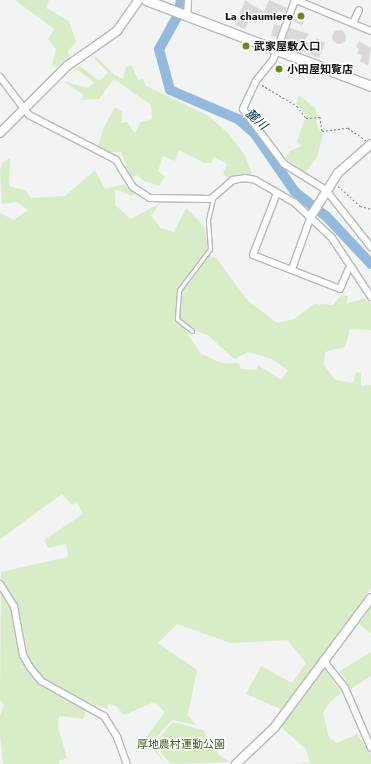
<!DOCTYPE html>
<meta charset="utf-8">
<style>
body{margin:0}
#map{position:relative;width:371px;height:764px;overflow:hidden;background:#f2f3f3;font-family:Jost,"Noto Sans JP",sans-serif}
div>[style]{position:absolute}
.green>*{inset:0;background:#d8ecc8}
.river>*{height:10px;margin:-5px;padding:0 5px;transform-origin:5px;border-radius:5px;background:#93badc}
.building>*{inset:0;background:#dad8d8;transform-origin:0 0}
.round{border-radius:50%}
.path>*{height:1px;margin-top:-0.5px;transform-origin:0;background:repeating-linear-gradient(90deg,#848485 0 2px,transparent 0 4px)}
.roads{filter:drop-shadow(1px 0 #b8b9ba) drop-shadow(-1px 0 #b8b9ba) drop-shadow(0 1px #b8b9ba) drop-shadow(0 -1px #b8b9ba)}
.lane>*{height:3px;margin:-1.5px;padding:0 1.5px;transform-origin:1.5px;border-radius:1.5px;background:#fff}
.street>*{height:6px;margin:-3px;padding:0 3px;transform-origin:3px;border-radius:3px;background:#fff}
.secondary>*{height:8px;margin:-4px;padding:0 4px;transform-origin:4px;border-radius:4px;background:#fff}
.primary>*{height:9px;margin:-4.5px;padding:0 4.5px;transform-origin:4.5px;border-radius:4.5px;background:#fff}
.dots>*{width:11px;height:11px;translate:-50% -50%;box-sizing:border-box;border:2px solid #fff;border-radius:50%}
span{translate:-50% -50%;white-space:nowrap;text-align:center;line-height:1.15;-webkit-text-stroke:3px #fff;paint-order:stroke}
.poi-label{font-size:11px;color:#121213;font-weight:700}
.right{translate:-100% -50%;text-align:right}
.left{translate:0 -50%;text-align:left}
.park-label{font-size:11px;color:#426023}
.water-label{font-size:12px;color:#002e4e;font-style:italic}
</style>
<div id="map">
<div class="green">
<i style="clip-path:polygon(15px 0,49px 0,46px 8px,69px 21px,76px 42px,67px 52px,70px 55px,57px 67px,52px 65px,56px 49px,48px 39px,54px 29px)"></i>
<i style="clip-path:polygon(96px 56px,113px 74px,123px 79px,126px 67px,132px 66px,138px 80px,143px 79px,146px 86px,207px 115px,228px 133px,244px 154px,253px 176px,237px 175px,229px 179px,223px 174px,227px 164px,214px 157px,211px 163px,205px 163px,179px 150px,175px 161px,163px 156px,158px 171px,165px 177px,159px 186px,144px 181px,137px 175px,131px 178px,121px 152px,109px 152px,98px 146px,104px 127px,115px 107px,122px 111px,121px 123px,127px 122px,135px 133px,141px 122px,152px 119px,151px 105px,114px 79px,99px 99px,81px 100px,84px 95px,63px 81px,89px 88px,94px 82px,78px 70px,69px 74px,80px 66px,99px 81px,108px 73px,94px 58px)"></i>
<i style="clip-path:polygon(299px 95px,316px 109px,317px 126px,323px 134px,317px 157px,305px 173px,285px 158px,290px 151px,302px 146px,297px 142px,306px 115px,296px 103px)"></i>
<i style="clip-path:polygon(evenodd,10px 158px,9px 186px,25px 190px,31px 198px,65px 196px,95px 170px,105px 189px,125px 184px,135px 194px,132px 196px,115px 189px,115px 205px,131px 219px,160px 203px,151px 216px,161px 228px,174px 232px,186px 208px,204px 226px,209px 255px,217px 259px,248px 301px,277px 323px,294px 319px,314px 304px,333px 305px,341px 295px,348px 296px,346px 304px,364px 298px,371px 303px,371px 330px,350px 329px,345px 347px,325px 352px,324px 365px,335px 380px,353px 383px,356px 372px,361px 373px,361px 386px,371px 385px,371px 588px,283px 710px,246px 694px,261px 666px,292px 683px,306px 663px,287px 640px,231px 643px,177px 624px,158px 643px,197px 670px,188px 715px,196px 725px,172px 720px,151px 743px,166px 764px,144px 740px,165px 712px,154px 702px,124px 715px,116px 706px,108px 704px,107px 709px,89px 703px,83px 719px,59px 716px,58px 727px,67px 758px,59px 761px,59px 764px,3px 764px,0 733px,0 715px,4px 705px,0 700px,1px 572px,68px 557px,66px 544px,48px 548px,44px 540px,83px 514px,77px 503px,72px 505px,62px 494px,0 539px,0 213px,14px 220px,28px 210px,17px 202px,2px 204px,0 170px,2px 163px,10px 158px,182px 325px,209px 336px,234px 359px,248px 352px,272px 359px,288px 370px,281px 380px,258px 365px,256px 370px,241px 369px,239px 363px,222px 363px,201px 354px,182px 325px)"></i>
<i style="clip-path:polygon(371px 607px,371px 633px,359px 624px)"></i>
<i style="clip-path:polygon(371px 652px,371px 676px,351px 689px,340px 671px)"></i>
<i style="clip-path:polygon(325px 669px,341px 693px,330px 702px,323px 713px,329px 738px,337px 743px,357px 734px,371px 755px,371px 764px,300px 764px,310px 762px,306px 749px,281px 727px)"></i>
<i style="clip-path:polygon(173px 722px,203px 730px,219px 755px,230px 762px,171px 764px,153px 744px)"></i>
</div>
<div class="river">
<i style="left:181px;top:0;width:15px;rotate:101deg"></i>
<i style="left:178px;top:15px;width:39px;rotate:119deg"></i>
<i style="left:159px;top:49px;width:42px;rotate:75deg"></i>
<i style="left:170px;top:90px;width:74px;rotate:23.1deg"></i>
<i style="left:238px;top:119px;width:23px;rotate:41deg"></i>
<i style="left:255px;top:134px;width:70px;rotate:55.4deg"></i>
<i style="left:295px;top:192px;width:39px;rotate:38deg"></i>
<i style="left:326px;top:216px;width:66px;rotate:46.8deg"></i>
</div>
<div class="building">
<i style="clip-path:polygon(245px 0,264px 12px,269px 0,287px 8px,285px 13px,278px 11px,274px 21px,259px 15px,256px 23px,249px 20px,245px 29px,235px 25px)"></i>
<i style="clip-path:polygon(299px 11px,307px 15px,302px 25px,292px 21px)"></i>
<i style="clip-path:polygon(274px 24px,281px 26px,277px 37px,271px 36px)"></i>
<i style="clip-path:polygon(289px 28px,309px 34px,304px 41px,313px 45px,317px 38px,325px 43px,319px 58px,284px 44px)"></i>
<i class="round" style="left:332px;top:30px;width:14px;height:14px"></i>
<i style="clip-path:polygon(359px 41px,371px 48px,368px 66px,360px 61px,362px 56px,357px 53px,359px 49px,356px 47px)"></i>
<i style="left:279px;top:62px;width:7px;height:12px;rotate:27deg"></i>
</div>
<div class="path">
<i style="left:262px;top:85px;width:41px;rotate:31deg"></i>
<i style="left:297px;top:106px;width:15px;rotate:53deg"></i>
<i style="left:306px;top:118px;width:14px;rotate:-4deg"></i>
<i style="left:320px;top:117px;width:14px;rotate:82deg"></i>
<i style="left:322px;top:131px;width:26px;rotate:-7deg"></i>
<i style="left:348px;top:128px;width:22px;rotate:34deg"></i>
<i style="left:338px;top:186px;width:30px;rotate:42deg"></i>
<i style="left:360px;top:206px;width:11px;rotate:15deg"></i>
</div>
<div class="roads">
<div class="lane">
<i style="left:192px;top:331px;width:19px;rotate:-141deg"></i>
<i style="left:177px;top:319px;width:29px;rotate:-86deg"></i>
<i style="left:179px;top:290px;width:51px;rotate:-52.9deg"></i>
<i style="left:210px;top:249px;width:29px;rotate:-94deg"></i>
<i style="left:208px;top:220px;width:23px;rotate:-77deg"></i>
</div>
<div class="street">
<i style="left:295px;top:0;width:64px;rotate:110.1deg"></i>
<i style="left:273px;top:60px;width:27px;rotate:129deg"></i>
<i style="left:256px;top:81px;width:31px;rotate:115deg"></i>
<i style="left:243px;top:109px;width:69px;rotate:53.3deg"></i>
<i style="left:284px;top:164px;width:49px;rotate:31.8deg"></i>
<i style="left:326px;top:190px;width:73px;rotate:51.7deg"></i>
<i style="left:296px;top:0;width:81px;rotate:22.5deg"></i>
<i style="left:187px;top:16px;width:16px;rotate:-86deg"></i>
<i style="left:353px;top:23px;width:14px;rotate:-65deg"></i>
<i style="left:0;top:77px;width:48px;rotate:52.7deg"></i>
<i style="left:29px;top:115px;width:98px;rotate:27.3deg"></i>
<i style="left:116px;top:160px;width:32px;rotate:58deg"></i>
<i style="left:133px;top:187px;width:20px;rotate:33deg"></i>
<i style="left:150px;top:198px;width:61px;rotate:0.9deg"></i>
<i style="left:211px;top:199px;width:29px;rotate:-41deg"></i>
<i style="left:233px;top:180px;width:12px;rotate:-9deg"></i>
<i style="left:245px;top:178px;width:10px;rotate:11deg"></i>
<i style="left:255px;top:180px;width:46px;rotate:29.9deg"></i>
<i style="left:295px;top:203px;width:51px;rotate:43.4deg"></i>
<i style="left:332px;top:238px;width:71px;rotate:56.5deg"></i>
<i style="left:277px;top:193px;width:66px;rotate:111.2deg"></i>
<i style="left:253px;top:255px;width:93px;rotate:21.3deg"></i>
<i style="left:340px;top:289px;width:21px;rotate:-67deg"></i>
<i style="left:292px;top:269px;width:56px;rotate:-70.3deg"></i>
<i style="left:0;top:584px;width:26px;rotate:58deg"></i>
<i style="left:14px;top:606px;width:50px;rotate:79.6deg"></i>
<i style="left:23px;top:655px;width:13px;rotate:61deg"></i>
<i style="left:29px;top:666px;width:19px;rotate:51deg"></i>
<i style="left:41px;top:681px;width:72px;rotate:29.1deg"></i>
<i style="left:104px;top:716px;width:25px;rotate:58deg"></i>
<i style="left:117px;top:737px;width:29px;rotate:70deg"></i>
<i style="left:324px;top:661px;width:34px;rotate:52deg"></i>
<i style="left:345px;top:688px;width:65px;rotate:66.6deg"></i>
</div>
<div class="secondary">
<i style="left:0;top:133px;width:95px;rotate:-45deg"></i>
<i style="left:67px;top:66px;width:61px;rotate:-35deg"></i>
<i style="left:117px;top:31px;width:38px;rotate:-55deg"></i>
<i style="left:311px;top:216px;width:51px;rotate:-57.9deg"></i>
<i style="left:338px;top:173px;width:44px;rotate:-41.3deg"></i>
<i style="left:236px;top:764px;width:52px;rotate:-43.5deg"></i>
<i style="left:274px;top:728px;width:162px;rotate:-53.3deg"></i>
</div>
<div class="primary">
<i style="left:146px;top:0;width:241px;rotate:20.9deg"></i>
</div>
</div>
<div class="dots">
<i style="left:301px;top:16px;background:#668d19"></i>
<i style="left:246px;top:46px;background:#668d19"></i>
<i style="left:279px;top:69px;background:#668d19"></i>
</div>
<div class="poi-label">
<span class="right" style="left:293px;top:16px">La chaumiere</span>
<span class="left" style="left:254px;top:46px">武家屋敷入口</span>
<span class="left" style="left:287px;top:69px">小田屋知覧店</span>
</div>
<div class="park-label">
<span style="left:181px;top:744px">厚地農村運動公園</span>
</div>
<div class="water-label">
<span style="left:256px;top:120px;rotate:42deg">麓川</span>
</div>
</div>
